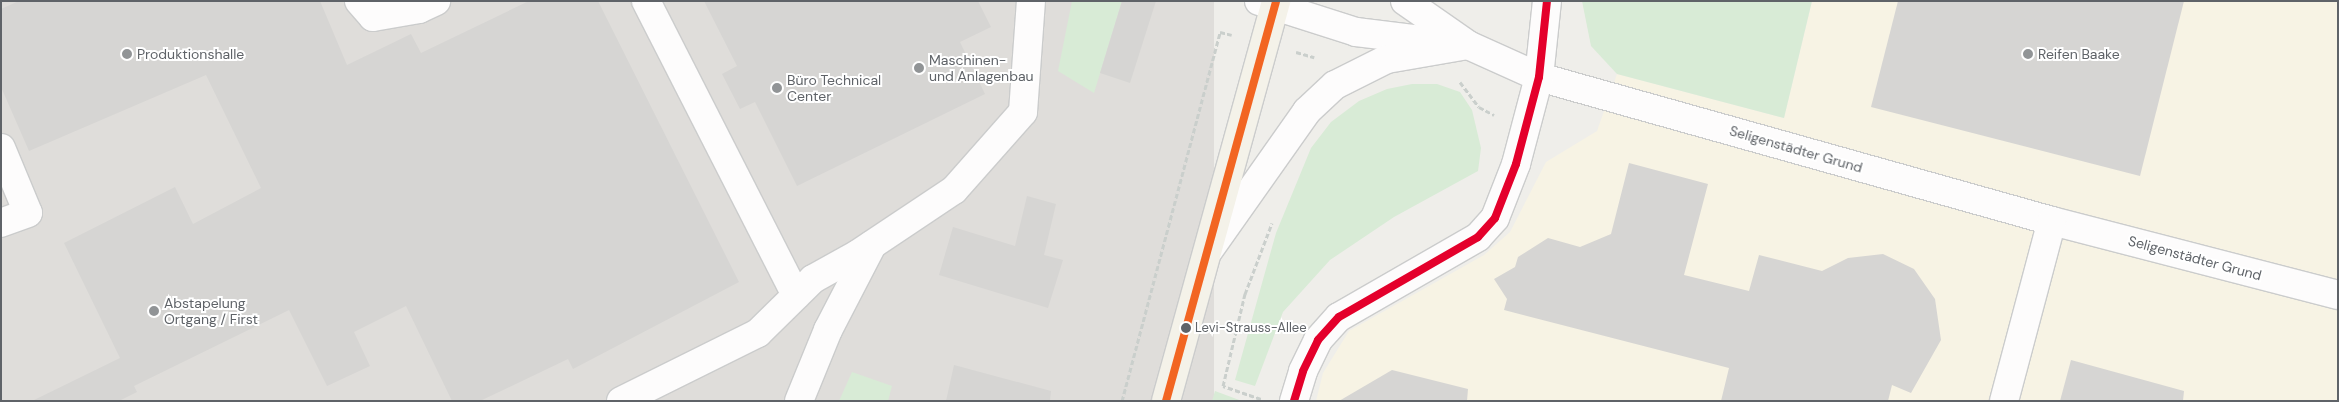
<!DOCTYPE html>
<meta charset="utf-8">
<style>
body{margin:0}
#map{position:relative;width:2339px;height:402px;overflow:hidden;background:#efeeea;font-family:"DM Sans",sans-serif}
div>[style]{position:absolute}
.commercial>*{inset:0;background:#f7f3e4}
.industrial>*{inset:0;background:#dfddda;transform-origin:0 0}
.green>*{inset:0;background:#d8ebd6}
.building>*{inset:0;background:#d6d5d3}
.path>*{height:3px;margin-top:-1.5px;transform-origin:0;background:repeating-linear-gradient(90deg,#cacfcc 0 5px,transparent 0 7.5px)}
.roads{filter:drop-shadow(1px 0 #cbcccc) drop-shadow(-1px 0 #cbcccc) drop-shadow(0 1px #cbcccc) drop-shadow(0 -1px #cbcccc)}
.minor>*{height:28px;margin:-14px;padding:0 14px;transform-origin:14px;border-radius:14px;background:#fdfcfc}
.major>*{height:28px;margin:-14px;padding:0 14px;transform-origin:14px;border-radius:14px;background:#f4f2e9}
.bus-1>*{height:8px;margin:-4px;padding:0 4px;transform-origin:4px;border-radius:4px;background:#f26522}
.bus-2>*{height:8px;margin:-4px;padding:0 4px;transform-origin:4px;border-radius:4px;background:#e4002b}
.dots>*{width:14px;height:14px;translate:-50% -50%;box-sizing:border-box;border:2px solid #fff;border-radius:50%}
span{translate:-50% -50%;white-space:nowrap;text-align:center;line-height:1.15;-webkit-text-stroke:4px #fff;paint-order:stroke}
.bus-label{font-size:13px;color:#5f6368}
.left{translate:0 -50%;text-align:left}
.poi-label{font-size:14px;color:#5f6368}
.street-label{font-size:14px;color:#5f6368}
.frame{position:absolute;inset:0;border:2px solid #5f6368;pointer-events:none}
</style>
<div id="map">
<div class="commercial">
<i style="clip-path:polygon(1812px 1px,2338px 1px,2338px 401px,1316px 401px,1323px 373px,1349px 331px,1484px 255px,1510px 232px,1546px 162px,1597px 131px,1617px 74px,1784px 118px)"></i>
</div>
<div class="industrial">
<i style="left:1px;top:1px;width:1213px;height:400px"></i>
</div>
<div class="green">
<i style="clip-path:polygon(1072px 1px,1122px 1px,1094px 93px,1058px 71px)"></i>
<i style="clip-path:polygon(1582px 1px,1812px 1px,1784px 118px,1617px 74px,1591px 46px)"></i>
<i style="clip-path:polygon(1412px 84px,1437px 84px,1460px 92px,1472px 110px,1481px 148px,1478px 171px,1394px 217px,1330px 260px,1283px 312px,1255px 386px,1235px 380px,1276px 233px,1311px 148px,1331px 122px,1359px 101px,1387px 89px)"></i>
<i style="clip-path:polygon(852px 372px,892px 386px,888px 401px,839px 401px)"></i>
<i style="clip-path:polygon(1215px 391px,1242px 401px,1212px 401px)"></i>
</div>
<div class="building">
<i style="clip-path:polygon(19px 1px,320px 1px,347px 65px,411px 34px,421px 53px,529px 1px,598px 1px,739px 282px,573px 369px,568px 359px,480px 401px,452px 401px,406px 306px,354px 332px,370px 366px,327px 386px,289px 310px,134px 386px,137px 392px,119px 401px,32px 401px,120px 358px,64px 243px,175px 187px,193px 224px,261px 188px,206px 75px,29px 151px,1px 87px,1px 9px)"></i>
<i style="clip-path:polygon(704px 1px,978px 1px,991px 27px,960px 42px,985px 94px,797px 186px,755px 102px,740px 109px,722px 74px,737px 66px)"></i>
<i style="clip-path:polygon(1122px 1px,1156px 1px,1130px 83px,1100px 73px)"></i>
<i style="clip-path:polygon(1898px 1px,2184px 1px,2140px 176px,1871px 107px)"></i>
<i style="clip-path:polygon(1629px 163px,1708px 184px,1684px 275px,1749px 291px,1759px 255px,1822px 271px,1848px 258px,1883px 254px,1914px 269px,1935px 299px,1941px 340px,1911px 393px,1892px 385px,1888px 401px,1721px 401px,1729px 368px,1504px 310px,1507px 299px,1494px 279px,1515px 267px,1518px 257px,1548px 238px,1580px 247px,1611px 234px)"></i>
<i style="clip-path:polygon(1027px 196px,1056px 204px,1044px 255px,1063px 260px,1048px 308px,939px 275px,953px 227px,1015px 246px)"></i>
<i style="clip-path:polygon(2071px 360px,2184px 391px,2183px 401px,2060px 401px)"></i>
<i style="clip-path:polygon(954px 365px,1051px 391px,1050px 401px,946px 401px)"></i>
<i style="clip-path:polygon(1392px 370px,1468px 389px,1467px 401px,1339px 401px)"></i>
</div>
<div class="path">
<i style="left:1296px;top:52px;width:19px;rotate:16deg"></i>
<i style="left:1460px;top:82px;width:31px;rotate:53deg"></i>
<i style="left:1479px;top:107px;width:17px;rotate:28deg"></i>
<i style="left:1261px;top:399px;width:40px;rotate:-161.1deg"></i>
<i style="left:1223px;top:386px;width:95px;rotate:-76.6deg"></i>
<i style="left:1245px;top:294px;width:76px;rotate:-69.2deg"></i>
<i style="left:1122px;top:401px;width:382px;rotate:-75.1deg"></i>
<i style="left:1220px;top:32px;width:12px;rotate:14deg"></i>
</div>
<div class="roads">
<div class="minor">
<i style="left:359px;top:1px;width:21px;rotate:49deg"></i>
<i style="left:373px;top:17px;width:47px;rotate:-9.9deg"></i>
<i style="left:419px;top:9px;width:19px;rotate:-25deg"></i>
<i style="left:646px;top:1px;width:330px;rotate:63deg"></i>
<i style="left:1259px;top:1px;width:102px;rotate:17.7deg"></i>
<i style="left:1356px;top:32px;width:84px;rotate:6.9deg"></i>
<i style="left:1405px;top:1px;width:77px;rotate:34.9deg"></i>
<i style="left:1468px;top:45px;width:78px;rotate:24.3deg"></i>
<i style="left:1539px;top:77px;width:533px;rotate:15.68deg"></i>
<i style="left:2052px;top:221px;width:295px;rotate:14.5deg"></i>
<i style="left:1px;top:148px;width:70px;rotate:67.4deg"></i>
<i style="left:28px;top:213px;width:29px;rotate:160deg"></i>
<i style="left:1209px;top:250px;width:170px;rotate:-54.8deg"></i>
<i style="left:1307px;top:111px;width:38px;rotate:-43deg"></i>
<i style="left:1335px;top:85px;width:58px;rotate:-26.6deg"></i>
<i style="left:1387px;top:59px;width:82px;rotate:-9.8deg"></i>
<i style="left:621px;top:401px;width:153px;rotate:-26.4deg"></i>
<i style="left:758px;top:333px;width:77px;rotate:-44.5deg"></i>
<i style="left:813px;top:279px;width:51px;rotate:-29.1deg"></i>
<i style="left:858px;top:254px;width:115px;rotate:-33.7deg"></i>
<i style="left:954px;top:190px;width:104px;rotate:-48.5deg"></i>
<i style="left:1023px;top:112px;width:111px;rotate:-85.9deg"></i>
<i style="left:799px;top:401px;width:77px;rotate:-67.8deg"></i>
<i style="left:828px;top:330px;width:96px;rotate:-62.6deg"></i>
<i style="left:1294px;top:401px;width:31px;rotate:-73deg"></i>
<i style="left:1303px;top:371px;width:34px;rotate:-64deg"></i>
<i style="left:1318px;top:340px;width:31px;rotate:-48deg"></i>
<i style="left:1339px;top:317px;width:160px;rotate:-29.9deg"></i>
<i style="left:1478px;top:237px;width:25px;rotate:-48deg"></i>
<i style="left:1495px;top:218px;width:58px;rotate:-68.7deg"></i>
<i style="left:1516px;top:164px;width:90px;rotate:-75.2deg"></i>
<i style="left:1539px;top:77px;width:76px;rotate:-84deg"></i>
<i style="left:2004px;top:401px;width:186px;rotate:-75.1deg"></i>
</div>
<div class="major">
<i style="left:1166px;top:401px;width:415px;rotate:-74.6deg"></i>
</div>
</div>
<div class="bus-1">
<i style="left:1166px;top:401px;width:415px;rotate:-74.6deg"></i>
</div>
<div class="bus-2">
<i style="left:1294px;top:401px;width:31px;rotate:-73deg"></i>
<i style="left:1303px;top:371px;width:34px;rotate:-64deg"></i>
<i style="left:1318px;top:340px;width:31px;rotate:-48deg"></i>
<i style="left:1339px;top:317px;width:160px;rotate:-29.9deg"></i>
<i style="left:1478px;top:237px;width:25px;rotate:-48deg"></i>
<i style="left:1495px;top:218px;width:58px;rotate:-68.7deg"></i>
<i style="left:1516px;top:164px;width:90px;rotate:-75.2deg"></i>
<i style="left:1539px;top:77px;width:76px;rotate:-84deg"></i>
</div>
<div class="dots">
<i style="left:127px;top:54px;background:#919496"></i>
<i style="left:2028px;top:54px;background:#919496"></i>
<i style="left:919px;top:68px;background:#919496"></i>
<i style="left:777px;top:88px;background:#919496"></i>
<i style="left:154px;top:311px;background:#919496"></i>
<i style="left:1186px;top:328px;background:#5f6368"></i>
</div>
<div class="bus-label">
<span class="left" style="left:1195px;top:328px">Levi-Strauss-Allee</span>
</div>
<div class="poi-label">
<span class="left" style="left:137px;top:54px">Produktionshalle</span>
<span class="left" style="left:2038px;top:54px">Reifen Baake</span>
<span class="left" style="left:929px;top:68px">Maschinen-<br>und Anlagenbau</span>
<span class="left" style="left:787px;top:88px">Büro Technical<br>Center</span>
<span class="left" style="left:164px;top:311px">Abstapelung<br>Ortgang / First</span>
</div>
<div class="street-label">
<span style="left:1796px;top:149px;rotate:16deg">Seligenstädter Grund</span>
<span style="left:2195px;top:258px;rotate:15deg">Seligenstädter Grund</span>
</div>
<div class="frame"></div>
</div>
